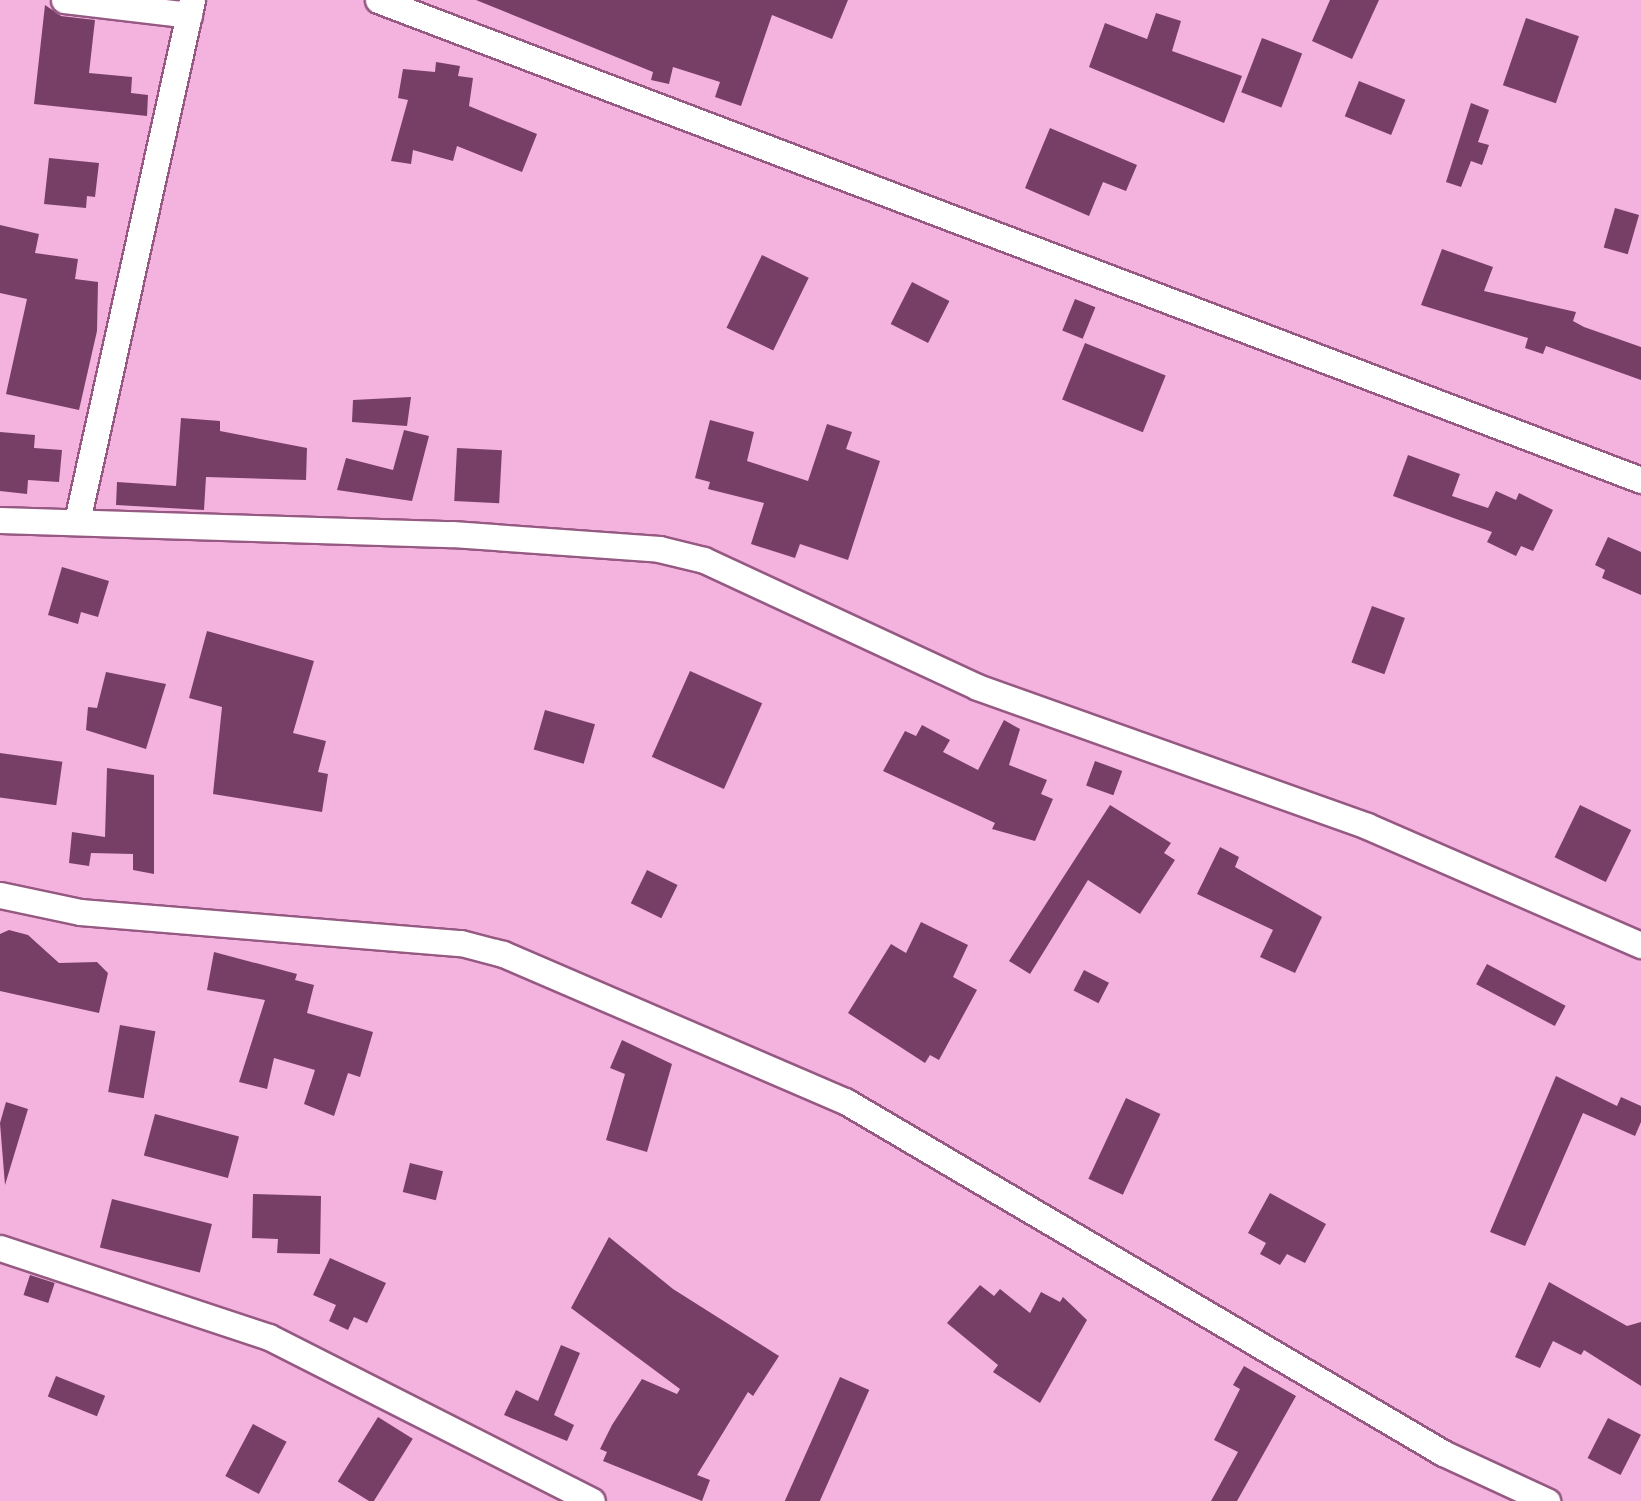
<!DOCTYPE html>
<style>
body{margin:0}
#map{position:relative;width:1641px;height:1501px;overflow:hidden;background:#f4b2de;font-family:Manrope,sans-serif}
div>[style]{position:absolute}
.building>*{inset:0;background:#773f66;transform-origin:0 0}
.roads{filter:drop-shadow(2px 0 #955982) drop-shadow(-2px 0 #955982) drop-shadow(0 2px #955982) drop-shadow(0 -2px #955982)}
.minor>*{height:25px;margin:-12.5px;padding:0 12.5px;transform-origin:12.5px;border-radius:12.5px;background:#fff}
span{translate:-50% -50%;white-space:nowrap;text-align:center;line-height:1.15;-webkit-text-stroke:10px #f4b2de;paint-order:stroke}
</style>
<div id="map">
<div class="building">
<i style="clip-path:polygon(476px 0,848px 0,832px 39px,772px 15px,741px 106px,715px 97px,720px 82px,673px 67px,669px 84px,651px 80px,653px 72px)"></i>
<i style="clip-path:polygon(1330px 0,1379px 0,1352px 59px,1312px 41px)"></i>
<i style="clip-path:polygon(45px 5px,61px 16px,95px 20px,89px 73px,132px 77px,131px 93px,148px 95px,147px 116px,34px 104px)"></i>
<i style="clip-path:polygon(1156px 13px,1181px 21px,1172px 51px,1242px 76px,1224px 123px,1089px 67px,1105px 23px,1147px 39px)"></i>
<i style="left:1526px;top:18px;width:56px;height:71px;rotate:19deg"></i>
<i style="left:1262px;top:38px;width:43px;height:58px;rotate:21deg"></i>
<i style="clip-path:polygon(436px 62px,460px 66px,458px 76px,473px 78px,469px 106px,537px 134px,522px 172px,457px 146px,453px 161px,413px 150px,411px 164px,391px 161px,408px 100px,398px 98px,403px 69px,435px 72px)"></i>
<i style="left:1359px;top:81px;width:50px;height:38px;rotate:22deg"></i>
<i style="clip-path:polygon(1471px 103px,1489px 110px,1478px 142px,1489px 145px,1482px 165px,1471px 161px,1461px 187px,1446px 182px)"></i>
<i style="clip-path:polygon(1050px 128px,1137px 165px,1126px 191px,1103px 182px,1089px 216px,1025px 188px)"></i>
<i style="clip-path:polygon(49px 158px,99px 163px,95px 197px,87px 196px,86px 208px,44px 204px)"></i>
<i style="left:1615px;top:208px;width:25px;height:41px;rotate:16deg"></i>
<i style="clip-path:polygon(0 225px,39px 234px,35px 253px,78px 259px,75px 279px,98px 282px,97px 331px,79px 410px,6px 394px,27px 299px,0 293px)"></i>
<i style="clip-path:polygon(1442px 249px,1493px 267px,1484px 291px,1576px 312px,1573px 321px,1584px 327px,1641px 347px,1641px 380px,1546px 346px,1543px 354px,1525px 348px,1528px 338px,1421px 305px)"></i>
<i style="left:762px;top:255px;width:52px;height:81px;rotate:26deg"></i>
<i style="left:912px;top:282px;width:42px;height:47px;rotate:27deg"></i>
<i style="left:1075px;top:299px;width:22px;height:34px;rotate:22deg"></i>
<i style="left:1085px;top:343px;width:87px;height:61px;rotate:22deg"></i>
<i style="clip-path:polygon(411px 397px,407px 426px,352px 422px,353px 400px)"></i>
<i style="clip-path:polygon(181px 418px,220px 421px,220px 431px,307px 448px,306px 480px,206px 477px,204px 510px,116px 505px,117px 482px,176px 486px)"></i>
<i style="clip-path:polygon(710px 420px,754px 432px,747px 461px,808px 481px,827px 424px,852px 432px,846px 449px,880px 461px,848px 560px,800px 544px,795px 558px,751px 544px,764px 503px,708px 489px,710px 482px,695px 478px)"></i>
<i style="clip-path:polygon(404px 430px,429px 436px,412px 501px,337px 490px,346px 458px,393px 470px)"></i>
<i style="clip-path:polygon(0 432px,35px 435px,34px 448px,62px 450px,59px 482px,28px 480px,27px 494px,0 491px)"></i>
<i style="left:457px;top:448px;width:45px;height:53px;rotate:3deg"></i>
<i style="clip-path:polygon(1408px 455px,1460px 474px,1452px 496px,1488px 508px,1496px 491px,1516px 500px,1519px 493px,1553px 510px,1533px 551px,1521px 546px,1516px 556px,1487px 542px,1492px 532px,1393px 496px)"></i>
<i style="clip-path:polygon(1608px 537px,1641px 552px,1641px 595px,1602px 578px,1605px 570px,1595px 565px)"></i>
<i style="clip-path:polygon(62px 567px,109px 581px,98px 617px,81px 612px,78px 624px,48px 615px)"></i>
<i style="left:1372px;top:606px;width:35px;height:60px;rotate:20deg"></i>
<i style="clip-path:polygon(207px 631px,314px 661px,293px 733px,326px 741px,318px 772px,328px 774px,322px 812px,213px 794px,222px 707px,189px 698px)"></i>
<i style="left:690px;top:671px;width:79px;height:94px;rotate:24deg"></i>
<i style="clip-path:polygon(106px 672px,166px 684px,146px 749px,86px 730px,88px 707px,97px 708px)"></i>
<i style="left:545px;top:710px;width:52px;height:41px;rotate:16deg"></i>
<i style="clip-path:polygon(1004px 720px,1020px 729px,1009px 765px,1047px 780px,1041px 794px,1053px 799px,1035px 841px,992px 829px,995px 823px,883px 771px,905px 731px,916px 736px,922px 725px,950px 740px,943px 752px,978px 770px)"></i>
<i style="left:0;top:753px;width:63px;height:44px;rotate:8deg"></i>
<i style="left:1095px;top:761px;width:29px;height:26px;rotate:20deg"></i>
<i style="clip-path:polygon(107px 768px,154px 775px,154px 874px,133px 870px,133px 854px,91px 853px,89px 866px,69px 863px,72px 832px,105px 837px)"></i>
<i style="clip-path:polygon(1110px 805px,1171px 843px,1164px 853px,1175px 860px,1140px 914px,1088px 880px,1030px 974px,1009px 961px)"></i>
<i style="left:1580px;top:805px;width:57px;height:58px;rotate:26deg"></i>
<i style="clip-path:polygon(1220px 847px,1239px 857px,1235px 867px,1322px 917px,1295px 973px,1260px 957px,1273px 930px,1197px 894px)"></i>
<i style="left:647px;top:870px;width:34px;height:37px;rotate:26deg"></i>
<i style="clip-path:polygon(921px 922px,968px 945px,953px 977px,977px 990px,939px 1060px,930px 1055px,925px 1063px,848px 1013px,891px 944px,906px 953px)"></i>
<i style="clip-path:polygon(9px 930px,28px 935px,59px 963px,97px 962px,108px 973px,99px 1013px,0 991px,0 934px)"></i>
<i style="clip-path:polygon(214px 952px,297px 974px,295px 980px,314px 985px,307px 1013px,373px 1032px,360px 1077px,348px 1073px,334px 1116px,304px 1104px,315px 1070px,274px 1058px,267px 1089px,239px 1082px,265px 1000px,207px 990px)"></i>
<i style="left:1487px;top:964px;width:89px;height:23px;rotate:28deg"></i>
<i style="left:1084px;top:970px;width:28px;height:23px;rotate:27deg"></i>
<i style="left:120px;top:1025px;width:36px;height:68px;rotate:10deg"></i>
<i style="clip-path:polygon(622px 1040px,672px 1064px,647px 1152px,606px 1140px,625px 1074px,610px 1068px)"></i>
<i style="clip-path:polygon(1556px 1076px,1617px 1106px,1621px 1097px,1641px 1106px,1641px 1122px,1635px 1136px,1583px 1113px,1525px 1246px,1490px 1232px)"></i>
<i style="left:1126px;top:1098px;width:38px;height:89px;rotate:25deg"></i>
<i style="clip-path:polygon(6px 1102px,28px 1109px,5px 1185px,0 1123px)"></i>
<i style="left:155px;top:1114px;width:87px;height:43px;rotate:15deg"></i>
<i style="left:410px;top:1163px;width:34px;height:30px;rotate:14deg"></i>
<i style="clip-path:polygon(1270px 1193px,1326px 1224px,1305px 1263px,1287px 1254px,1280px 1265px,1260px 1254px,1266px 1243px,1248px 1233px)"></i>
<i style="clip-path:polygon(253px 1194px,321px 1196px,320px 1254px,277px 1253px,278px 1239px,252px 1238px)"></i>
<i style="left:112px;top:1199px;width:103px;height:50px;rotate:14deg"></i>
<i style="clip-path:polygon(609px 1237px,673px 1289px,779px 1356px,753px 1396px,748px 1392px,697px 1475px,710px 1480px,702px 1501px,603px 1461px,607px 1452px,600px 1449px,612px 1425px,642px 1379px,677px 1394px,680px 1389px,571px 1308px)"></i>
<i style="clip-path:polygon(330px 1258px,386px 1283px,367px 1323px,354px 1317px,348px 1330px,329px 1321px,336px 1305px,313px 1295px)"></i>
<i style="left:30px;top:1275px;width:26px;height:21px;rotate:18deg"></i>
<i style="clip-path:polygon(1549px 1282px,1627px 1326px,1641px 1322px,1641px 1386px,1584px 1350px,1581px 1355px,1553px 1341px,1540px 1368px,1515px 1357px)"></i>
<i style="clip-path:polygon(980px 1285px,994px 1296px,1000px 1289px,1030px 1313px,1041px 1292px,1060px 1302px,1063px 1297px,1087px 1320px,1040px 1403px,993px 1372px,998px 1365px,947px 1323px)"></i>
<i style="clip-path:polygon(561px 1345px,580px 1353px,554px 1415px,574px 1425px,567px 1441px,504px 1415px,516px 1390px,538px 1401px)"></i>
<i style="clip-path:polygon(1244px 1366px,1296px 1396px,1237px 1501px,1211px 1501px,1238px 1452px,1214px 1440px,1240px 1389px,1233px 1385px)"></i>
<i style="left:56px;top:1376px;width:53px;height:22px;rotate:22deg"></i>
<i style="left:840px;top:1377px;width:32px;height:137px;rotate:24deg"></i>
<i style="left:378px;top:1417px;width:41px;height:76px;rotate:32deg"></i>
<i style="left:1608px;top:1418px;width:37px;height:45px;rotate:27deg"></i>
<i style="left:253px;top:1424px;width:38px;height:59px;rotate:28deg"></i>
</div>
<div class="roads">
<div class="minor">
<i style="left:64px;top:0;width:126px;rotate:6.8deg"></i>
<i style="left:378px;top:0;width:1351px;rotate:20.81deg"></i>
<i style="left:0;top:520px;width:452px;rotate:1.8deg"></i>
<i style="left:452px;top:534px;width:208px;rotate:4.1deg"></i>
<i style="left:659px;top:549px;width:46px;rotate:13.7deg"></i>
<i style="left:704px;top:560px;width:301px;rotate:24.9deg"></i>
<i style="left:977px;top:687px;width:414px;rotate:19.6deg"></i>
<i style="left:1367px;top:826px;width:299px;rotate:23.5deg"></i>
<i style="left:77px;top:521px;width:534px;rotate:-77.55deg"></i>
<i style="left:0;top:895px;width:82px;rotate:12deg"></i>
<i style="left:80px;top:912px;width:382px;rotate:4.7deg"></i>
<i style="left:461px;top:943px;width:43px;rotate:14.7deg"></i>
<i style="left:503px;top:954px;width:372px;rotate:23.3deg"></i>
<i style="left:845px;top:1101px;width:694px;rotate:30.48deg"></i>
<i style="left:1443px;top:1453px;width:115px;rotate:24.8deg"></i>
<i style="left:0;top:1248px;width:283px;rotate:18.3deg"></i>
<i style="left:269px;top:1337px;width:362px;rotate:26.9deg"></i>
</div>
</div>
</div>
